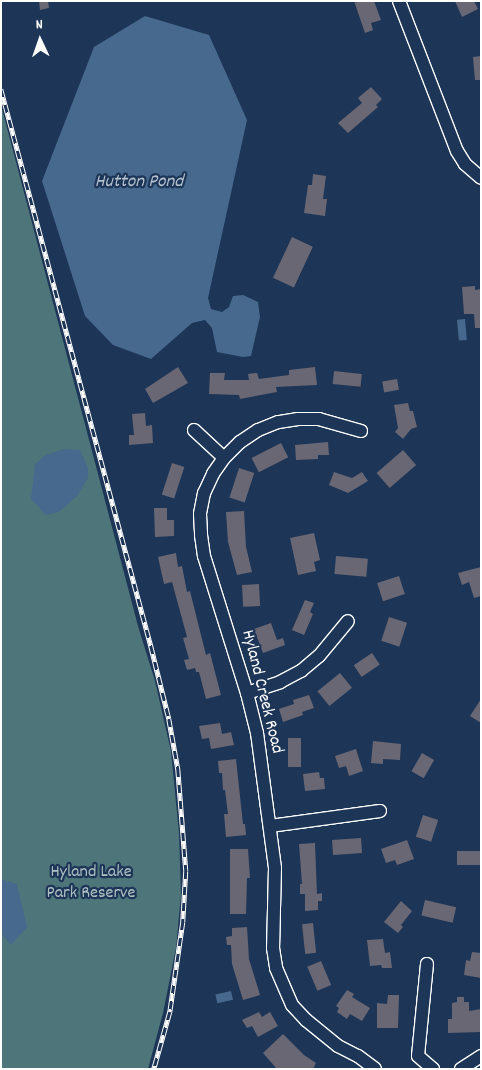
<!DOCTYPE html>
<style>
body{margin:0}
#map{position:relative;width:482px;height:1070px;overflow:hidden;background:#1d3557;font-family:Dekko,sans-serif}
div>[style]{position:absolute}
.green>*{inset:0;background:#4e767a}
.water>*{inset:0;background:#47698d;transform-origin:0 0}
.building>*{inset:0;background:#696773;transform-origin:0 0}
.roads{filter:drop-shadow(1px 0 #fff) drop-shadow(-1px 0 #fff) drop-shadow(0 1px #fff) drop-shadow(0 -1px #fff)}
.minor>*{height:12px;margin:-6px;padding:0 6px;transform-origin:6px;border-radius:6px;background:#1d3557}
.rail>*{height:4.5px;margin-top:-2.25px;transform-origin:0;background:repeating-linear-gradient(90deg,#1d3557 0 8px,#fff 0 16px);box-sizing:border-box;border-block:1px solid #fff}
span{translate:-50% -50%;white-space:nowrap;text-align:center;line-height:1.15;-webkit-text-stroke:4.5px #1d3557;paint-order:stroke}
.street-label{font-size:18px;color:#fff}
.park-label{font-size:18px;color:#afc1c3}
.water-label{font-size:19px;color:#b5c3d1;font-style:italic}
.frame{position:absolute;inset:0;border:2px solid #fff;pointer-events:none}
.north{position:absolute;left:15px;top:15px;width:50px;height:50px;-webkit-text-stroke:4px #1d3557;paint-order:stroke;rotate:357deg;font-size:14px;font-weight:700;line-height:20px;text-align:center;color:#fff}
.north::after{content:'';display:block;margin:auto;width:18px;height:22px;background:#fff;clip-path:polygon(50% 0,100% 100%,50% 72%,0 100%)}
</style>
<div id="map">
<div class="green">
<i style="clip-path:polygon(1px 105px,138px 626px,155px 681px,171px 751px,179px 833px,181px 895px,176px 948px,163px 1013px,148px 1069px,1px 1069px)"></i>
</div>
<div class="water">
<i style="clip-path:polygon(145px 16px,209px 35px,247px 120px,208px 298px,211px 309px,222px 312px,229px 307px,233px 296px,243px 295px,258px 302px,260px 317px,251px 356px,243px 357px,217px 352px,212px 328px,205px 320px,192px 323px,151px 359px,113px 345px,85px 316px,42px 181px,94px 47px)"></i>
<i style="left:465px;top:319px;width:21px;height:8px;rotate:85deg"></i>
<i style="clip-path:polygon(64px 449px,80px 450px,88px 468px,88px 478px,77px 496px,59px 512px,46px 515px,31px 499px,35px 464px,46px 455px)"></i>
<i style="clip-path:polygon(1px 879px,17px 884px,27px 927px,11px 945px,1px 933px)"></i>
<i style="left:231px;top:991px;width:9px;height:16px;rotate:77deg"></i>
</div>
<div class="building">
<i style="clip-path:polygon(39px 1px,48px 1px,49px 8px,40px 10px)"></i>
<i style="clip-path:polygon(354px 1px,374px 1px,381px 20px,371px 23px,373px 30px,365px 33px)"></i>
<i style="clip-path:polygon(455px 1px,474px 1px,478px 9px,462px 17px)"></i>
<i style="clip-path:polygon(481px 56px,481px 80px,475px 80px,473px 57px)"></i>
<i style="clip-path:polygon(371px 87px,382px 99px,376px 105px,378px 107px,348px 133px,338px 123px,362px 103px,358px 98px)"></i>
<i style="clip-path:polygon(313px 174px,326px 176px,323px 199px,327px 199px,325px 216px,304px 213px,308px 185px,312px 185px)"></i>
<i style="left:292px;top:237px;width:23px;height:45px;rotate:25deg"></i>
<i style="clip-path:polygon(475px 286px,475px 290px,481px 289px,481px 328px,475px 328px,474px 314px,464px 314px,462px 287px)"></i>
<i style="clip-path:polygon(178px 367px,188px 383px,153px 403px,145px 389px)"></i>
<i style="clip-path:polygon(315px 367px,317px 385px,276px 387px,277px 392px,240px 399px,239px 395px,209px 394px,210px 373px,225px 373px,224px 380px,249px 380px,248px 374px,257px 373px,259px 379px,289px 375px,289px 370px)"></i>
<i style="left:334px;top:371px;width:28px;height:13px;rotate:6deg"></i>
<i style="left:397px;top:379px;width:11px;height:15px;rotate:80deg"></i>
<i style="clip-path:polygon(408px 403px,410px 411px,413px 411px,417px 427px,411px 429px,403px 439px,395px 432px,398px 428px,394px 405px)"></i>
<i style="clip-path:polygon(145px 413px,146px 426px,152px 425px,153px 443px,129px 445px,129px 435px,134px 435px,132px 414px)"></i>
<i style="clip-path:polygon(328px 442px,329px 455px,318px 455px,318px 459px,296px 460px,295px 445px)"></i>
<i style="left:281px;top:443px;width:16px;height:33px;rotate:63deg"></i>
<i style="left:403px;top:450px;width:20px;height:35px;rotate:49deg"></i>
<i style="left:172px;top:463px;width:13px;height:33px;rotate:18deg"></i>
<i style="left:239px;top:468px;width:16px;height:31px;rotate:18deg"></i>
<i style="clip-path:polygon(334px 472px,352px 478px,362px 472px,368px 481px,348px 493px,329px 485px)"></i>
<i style="clip-path:polygon(154px 508px,167px 508px,167px 520px,174px 520px,174px 536px,155px 537px)"></i>
<i style="clip-path:polygon(244px 511px,246px 547px,252px 572px,237px 575px,228px 542px,226px 512px)"></i>
<i style="clip-path:polygon(314px 533px,320px 560px,314px 562px,316px 571px,298px 575px,290px 538px)"></i>
<i style="clip-path:polygon(176px 553px,178px 567px,182px 566px,187px 592px,190px 591px,206px 655px,210px 653px,221px 695px,206px 699px,199px 672px,196px 672px,195px 668px,187px 670px,184px 660px,189px 659px,183px 638px,187px 637px,172px 582px,164px 584px,158px 557px)"></i>
<i style="left:336px;top:556px;width:32px;height:18px;rotate:5deg"></i>
<i style="clip-path:polygon(481px 567px,481px 596px,474px 598px,469px 582px,462px 585px,458px 573px)"></i>
<i style="left:399px;top:576px;width:19px;height:23px;rotate:72deg"></i>
<i style="left:259px;top:584px;width:22px;height:17px;rotate:87deg"></i>
<i style="clip-path:polygon(305px 600px,314px 603px,310px 612px,313px 614px,304px 635px,292px 630px)"></i>
<i style="left:389px;top:617px;width:19px;height:25px;rotate:18deg"></i>
<i style="clip-path:polygon(271px 623px,277px 640px,283px 638px,285px 645px,263px 653px,254px 629px)"></i>
<i style="left:372px;top:653px;width:14px;height:22px;rotate:56deg"></i>
<i style="left:340px;top:673px;width:19px;height:29px;rotate:51deg"></i>
<i style="clip-path:polygon(309px 695px,314px 708px,302px 712px,303px 715px,283px 722px,279px 709px,294px 704px,293px 700px)"></i>
<i style="clip-path:polygon(481px 699px,481px 723px,470px 716px)"></i>
<i style="clip-path:polygon(220px 723px,222px 734px,231px 732px,234px 745px,211px 749px,209px 738px,202px 739px,199px 726px)"></i>
<i style="left:288px;top:738px;width:13px;height:29px"></i>
<i style="clip-path:polygon(373px 741px,401px 744px,400px 760px,383px 759px,383px 764px,371px 763px)"></i>
<i style="clip-path:polygon(356px 749px,363px 771px,349px 776px,346px 766px,339px 768px,335px 756px)"></i>
<i style="left:422px;top:753px;width:14px;height:21px;rotate:30deg"></i>
<i style="clip-path:polygon(236px 759px,243px 824px,245px 824px,246px 835px,226px 837px,224px 814px,228px 814px,225px 790px,223px 790px,222px 773px,219px 773px,218px 761px)"></i>
<i style="clip-path:polygon(319px 772px,320px 778px,324px 778px,325px 789px,305px 791px,303px 774px)"></i>
<i style="left:423px;top:815px;width:16px;height:23px;rotate:18deg"></i>
<i style="left:361px;top:838px;width:15px;height:29px;rotate:86deg"></i>
<i style="clip-path:polygon(407px 840px,414px 859px,397px 865px,395px 860px,386px 863px,381px 849px)"></i>
<i style="clip-path:polygon(315px 843px,317px 894px,322px 893px,322px 901px,318px 901px,318px 910px,305px 911px,305px 894px,300px 894px,300px 884px,302px 884px,299px 844px)"></i>
<i style="clip-path:polygon(230px 849px,248px 849px,250px 878px,247px 878px,246px 914px,230px 914px)"></i>
<i style="left:481px;top:851px;width:14px;height:24px;rotate:90deg"></i>
<i style="left:425px;top:900px;width:32px;height:16px;rotate:13deg"></i>
<i style="clip-path:polygon(401px 901px,412px 911px,401px 925px,403px 927px,398px 933px,384px 922px)"></i>
<i style="left:313px;top:923px;width:30px;height:11px;rotate:84deg"></i>
<i style="clip-path:polygon(247px 927px,249px 959px,260px 995px,243px 1000px,232px 964px,231px 945px,227px 945px,226px 937px,232px 936px,232px 928px)"></i>
<i style="clip-path:polygon(383px 939px,385px 953px,390px 952px,392px 968px,382px 968px,381px 965px,370px 966px,367px 940px)"></i>
<i style="clip-path:polygon(472px 952px,481px 953px,481px 978px,464px 975px,466px 960px,470px 961px)"></i>
<i style="left:321px;top:961px;width:26px;height:15px;rotate:67deg"></i>
<i style="clip-path:polygon(347px 990px,354px 994px,352px 997px,370px 1008px,362px 1021px,350px 1014px,347px 1019px,337px 1012px,339px 1008px,336px 1006px)"></i>
<i style="clip-path:polygon(388px 995px,399px 995px,398px 1028px,377px 1028px,377px 1003px,387px 1004px)"></i>
<i style="clip-path:polygon(457px 997px,464px 997px,464px 1002px,469px 1002px,469px 1011px,481px 1009px,481px 1032px,448px 1033px,448px 1019px,452px 1019px,452px 1003px,457px 1002px)"></i>
<i style="clip-path:polygon(259px 1012px,262px 1017px,270px 1012px,278px 1026px,258px 1037px,252px 1026px,247px 1028px,242px 1020px)"></i>
<i style="clip-path:polygon(283px 1034px,304px 1055px,316px 1063px,313px 1069px,277px 1069px,263px 1053px)"></i>
</div>
<div class="roads">
<div class="minor">
<i style="left:399px;top:1px;width:161px;rotate:68.9deg"></i>
<i style="left:457px;top:151px;width:15px;rotate:58deg"></i>
<i style="left:465px;top:164px;width:21px;rotate:41deg"></i>
<i style="left:194px;top:430px;width:41px;rotate:43deg"></i>
<i style="left:361px;top:431px;width:44px;rotate:-164.1deg"></i>
<i style="left:319px;top:419px;width:21px;rotate:180deg"></i>
<i style="left:298px;top:419px;width:20px;rotate:171deg"></i>
<i style="left:278px;top:422px;width:22px;rotate:158deg"></i>
<i style="left:258px;top:430px;width:22px;rotate:146deg"></i>
<i style="left:240px;top:442px;width:23px;rotate:135deg"></i>
<i style="left:224px;top:458px;width:19px;rotate:125deg"></i>
<i style="left:213px;top:474px;width:21px;rotate:115deg"></i>
<i style="left:204px;top:493px;width:21px;rotate:101deg"></i>
<i style="left:200px;top:514px;width:21px;rotate:87deg"></i>
<i style="left:201px;top:535px;width:21px;rotate:82deg"></i>
<i style="left:204px;top:556px;width:144px;rotate:72.6deg"></i>
<i style="left:247px;top:693px;width:41px;rotate:76deg"></i>
<i style="left:257px;top:733px;width:136px;rotate:82.4deg"></i>
<i style="left:275px;top:868px;width:80px;rotate:91.4deg"></i>
<i style="left:273px;top:948px;width:20px;rotate:81deg"></i>
<i style="left:276px;top:968px;width:40px;rotate:66.6deg"></i>
<i style="left:292px;top:1005px;width:21px;rotate:47deg"></i>
<i style="left:306px;top:1020px;width:41px;rotate:39.1deg"></i>
<i style="left:338px;top:1046px;width:22px;rotate:27deg"></i>
<i style="left:358px;top:1056px;width:21px;rotate:37deg"></i>
<i style="left:247px;top:693px;width:35px;rotate:-18deg"></i>
<i style="left:280px;top:682px;width:24px;rotate:-28deg"></i>
<i style="left:301px;top:671px;width:23px;rotate:-40deg"></i>
<i style="left:319px;top:656px;width:45px;rotate:-50.4deg"></i>
<i style="left:270px;top:826px;width:111px;rotate:-7.8deg"></i>
<i style="left:427px;top:964px;width:92px;rotate:95.6deg"></i>
<i style="left:418px;top:1056px;width:20px;rotate:41deg"></i>
<i style="left:461px;top:1069px;width:24px;rotate:-33deg"></i>
</div>
</div>
<div class="rail">
<i style="left:1px;top:89px;width:577px;rotate:74.93deg"></i>
<i style="left:151px;top:646px;width:75px;rotate:76.1deg"></i>
<i style="left:169px;top:719px;width:51px;rotate:79.8deg"></i>
<i style="left:178px;top:769px;width:102px;rotate:85.5deg"></i>
<i style="left:186px;top:871px;width:51px;rotate:93.4deg"></i>
<i style="left:183px;top:922px;width:91px;rotate:98.2deg"></i>
<i style="left:170px;top:1012px;width:59px;rotate:105.7deg"></i>
</div>
<div class="street-label">
<span style="left:261px;top:692px;rotate:76deg">Hyland Creek Road</span>
</div>
<div class="park-label">
<span style="left:91px;top:884px">Hyland Lake<br>Park Reserve</span>
</div>
<div class="water-label">
<span style="left:139px;top:183px">Hutton Pond</span>
</div>
<div class="frame"></div>
<div class="north">N</div>
</div>
